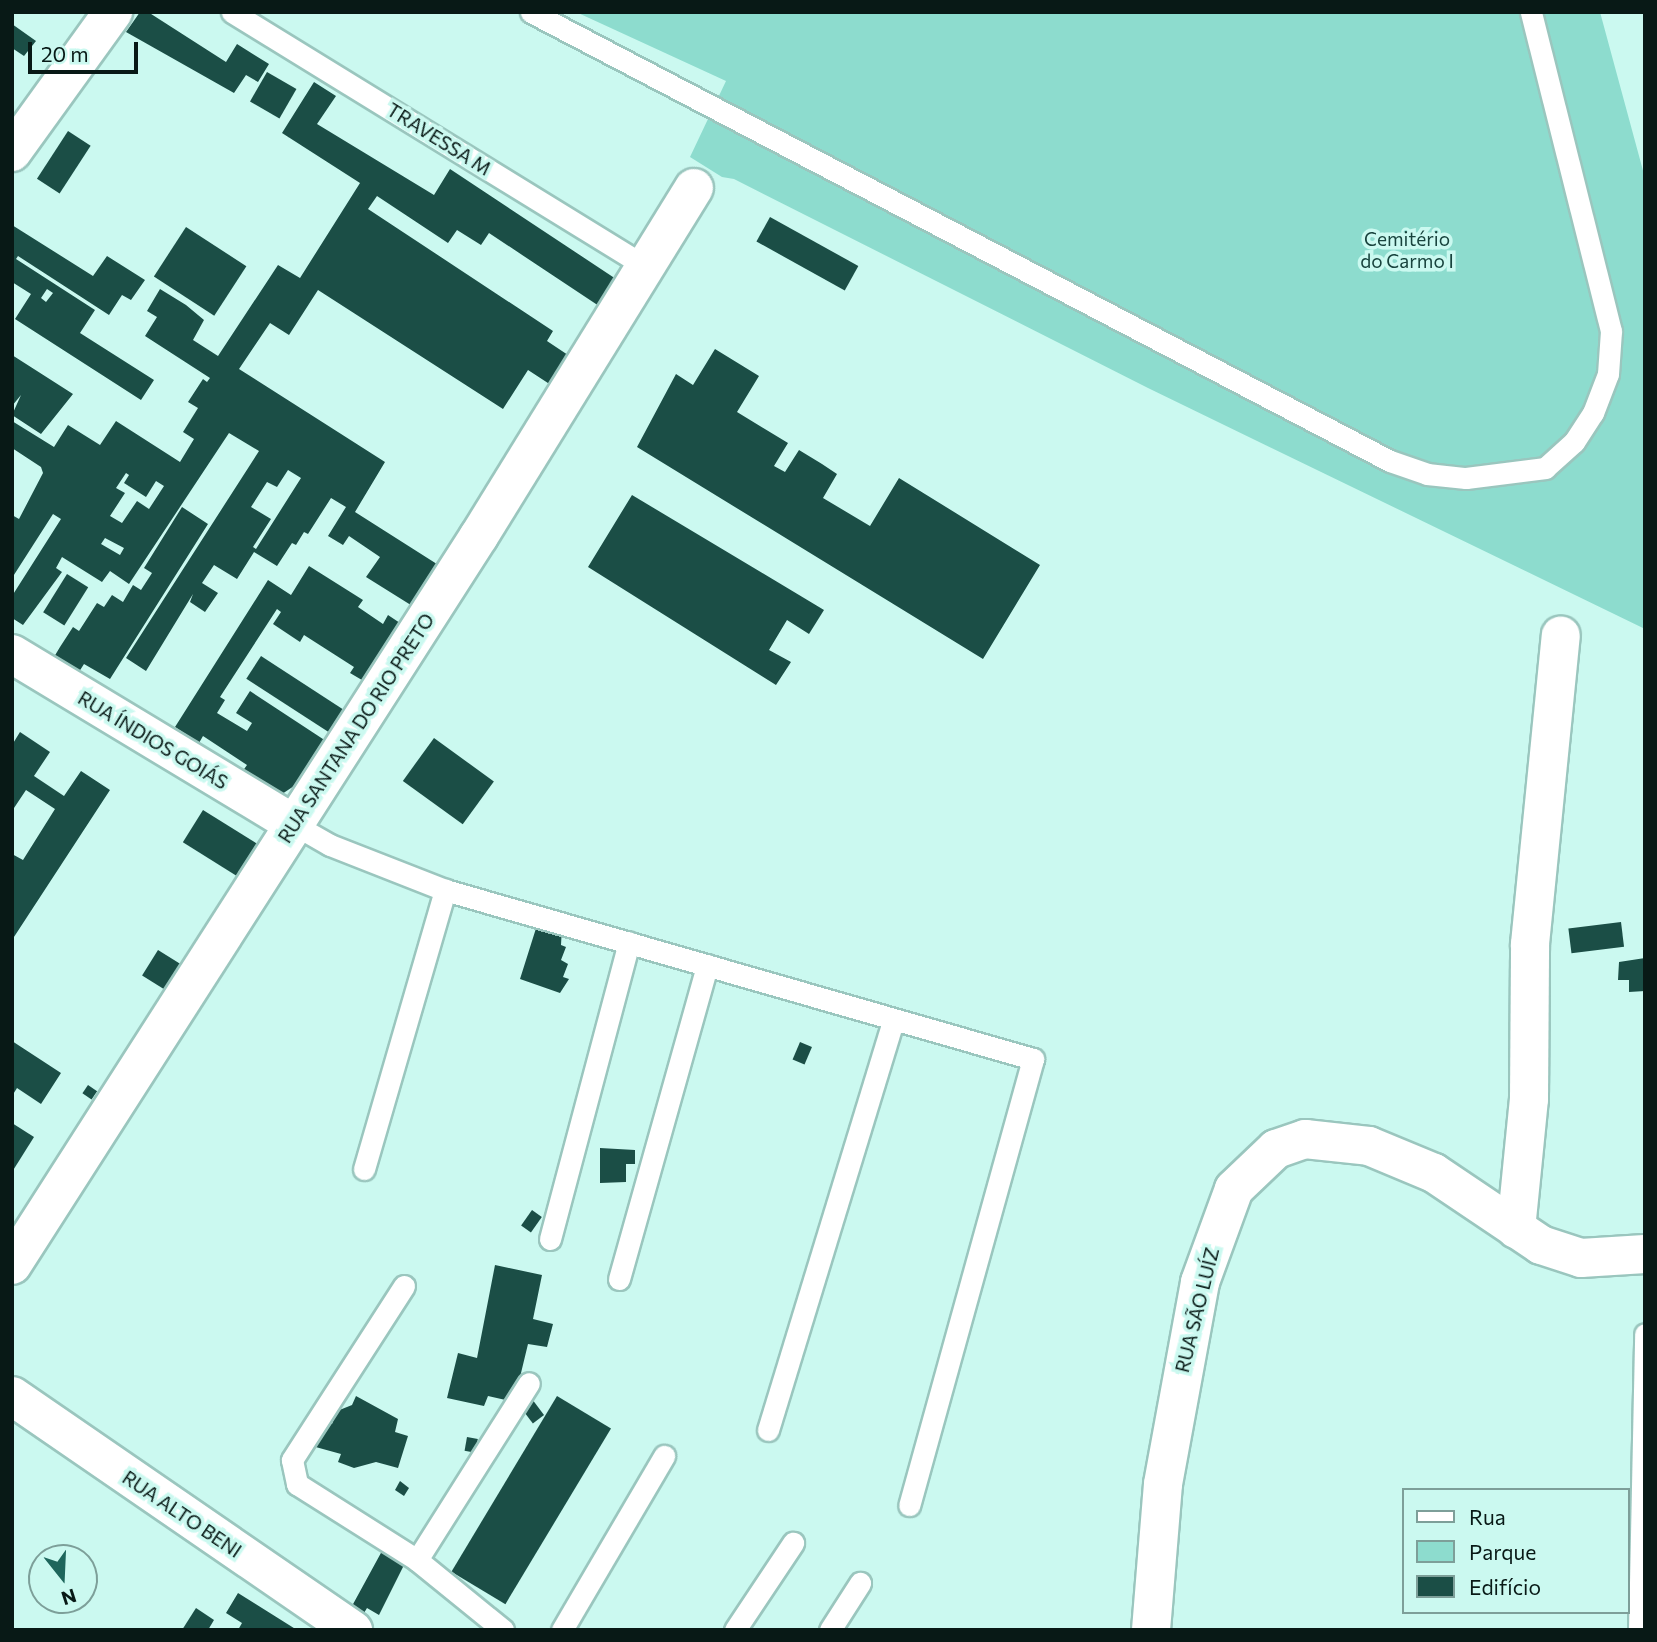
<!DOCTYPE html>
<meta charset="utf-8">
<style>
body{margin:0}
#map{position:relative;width:1657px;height:1642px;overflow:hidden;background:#cbf9f0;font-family:Commissioner,sans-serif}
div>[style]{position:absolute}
.green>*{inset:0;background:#8ddcce}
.building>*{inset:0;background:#1b4e46;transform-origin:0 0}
.roads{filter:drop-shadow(2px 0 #9ac6be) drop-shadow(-2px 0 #9ac6be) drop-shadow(0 2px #9ac6be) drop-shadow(0 -2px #9ac6be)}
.service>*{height:21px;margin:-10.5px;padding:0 10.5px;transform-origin:10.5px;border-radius:10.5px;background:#fff}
.minor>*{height:38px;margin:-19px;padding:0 19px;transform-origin:19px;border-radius:19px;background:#fff}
span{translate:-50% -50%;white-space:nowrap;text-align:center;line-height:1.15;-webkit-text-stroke:7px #cbf9f0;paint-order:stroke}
.street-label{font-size:19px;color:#081916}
.park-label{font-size:19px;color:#18433d}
.frame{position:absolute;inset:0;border:14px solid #081916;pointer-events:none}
.legend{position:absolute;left:1402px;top:1488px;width:228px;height:126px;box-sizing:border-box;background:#cbf9f0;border:2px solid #7d9f99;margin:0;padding:9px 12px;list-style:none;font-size:21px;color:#081916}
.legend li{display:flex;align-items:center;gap:14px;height:35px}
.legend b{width:35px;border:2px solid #7d9f99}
.north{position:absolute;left:28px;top:1544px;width:70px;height:70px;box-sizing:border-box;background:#cbf9f0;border:2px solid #7d9f99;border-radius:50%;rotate:162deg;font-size:19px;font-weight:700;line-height:28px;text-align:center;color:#081916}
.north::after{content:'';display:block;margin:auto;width:24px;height:32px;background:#1e665c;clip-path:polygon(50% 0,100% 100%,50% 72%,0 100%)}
.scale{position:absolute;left:28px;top:42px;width:110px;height:32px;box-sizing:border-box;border:4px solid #081916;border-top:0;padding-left:9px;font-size:21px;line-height:24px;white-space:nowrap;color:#081916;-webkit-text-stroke:5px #cbf9f0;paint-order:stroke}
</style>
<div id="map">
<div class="green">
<i style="clip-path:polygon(576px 12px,1600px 12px,1645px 178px,1645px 629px,1148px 388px,734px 179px,722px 177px,690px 157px,726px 81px)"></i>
</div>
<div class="building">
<i style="clip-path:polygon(140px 12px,148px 12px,226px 62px,237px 44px,269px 64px,258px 82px,246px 75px,234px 93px,126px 32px)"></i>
<i style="clip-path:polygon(12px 24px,36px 41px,24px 56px,12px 48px)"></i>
<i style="left:267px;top:72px;width:34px;height:34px;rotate:30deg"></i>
<i style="clip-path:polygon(evenodd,314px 82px,336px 96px,317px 124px,434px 195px,450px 169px,616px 279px,599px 306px,489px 233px,481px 245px,457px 230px,448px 243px,377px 196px,368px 209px,553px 331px,547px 341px,568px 355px,551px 385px,528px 370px,503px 409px,318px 290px,289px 335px,270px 323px,239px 369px,385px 462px,355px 512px,440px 566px,414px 607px,366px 577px,380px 557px,349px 536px,343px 545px,328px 536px,346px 507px,331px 498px,308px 534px,304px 532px,296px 545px,292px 543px,277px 566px,254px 552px,237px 579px,214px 565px,202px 583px,218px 593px,205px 612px,190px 602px,193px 594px,146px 671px,126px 658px,259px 451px,229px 433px,129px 584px,110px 571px,102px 582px,62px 557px,56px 568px,62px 572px,23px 625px,12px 618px,12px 596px,61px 519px,53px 514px,12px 578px,12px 515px,19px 519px,43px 473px,41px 467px,12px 448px,12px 421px,54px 447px,68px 425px,100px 445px,116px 421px,180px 462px,194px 439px,183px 432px,198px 408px,188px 402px,203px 379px,207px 382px,210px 378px,145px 336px,157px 317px,147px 311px,160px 289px,186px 305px,204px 320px,193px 340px,218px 356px,278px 265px,300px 278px,360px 183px,282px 133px,314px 82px,288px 470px,301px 478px,256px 549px,253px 547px,271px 519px,251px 507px,267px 482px,277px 487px,288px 470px,314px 82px,126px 473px,129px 475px,124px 483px,146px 497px,156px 481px,164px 486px,149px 509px,137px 501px,122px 523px,110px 516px,125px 493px,116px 488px,126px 473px,314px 82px,105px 538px,124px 548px,120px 555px,101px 544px,105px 538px)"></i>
<i style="left:68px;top:131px;width:27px;height:57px;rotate:33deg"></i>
<i style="left:770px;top:217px;width:101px;height:28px;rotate:29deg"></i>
<i style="clip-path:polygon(evenodd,12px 225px,93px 276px,107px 256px,145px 280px,131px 300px,122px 295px,109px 315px,18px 256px,16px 259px,95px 310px,80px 333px,154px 380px,141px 400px,15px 319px,31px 294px,12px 282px,12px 225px,47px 289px,53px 293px,46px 302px,41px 298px,47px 289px)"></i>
<i style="left:186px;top:227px;width:72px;height:59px;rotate:33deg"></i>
<i style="clip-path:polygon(715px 349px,759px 376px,737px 412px,788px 443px,774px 466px,785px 472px,799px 450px,822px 464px,837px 474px,823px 498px,870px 526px,899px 478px,1040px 565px,983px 659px,637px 447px,676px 374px,693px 385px)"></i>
<i style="clip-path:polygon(12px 355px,73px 394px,41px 434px,12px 415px,21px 395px,12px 406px)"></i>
<i style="clip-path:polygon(632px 495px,824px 610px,809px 634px,787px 620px,769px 650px,791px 662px,776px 685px,588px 567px)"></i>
<i style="clip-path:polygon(182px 507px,208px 524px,110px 679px,84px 664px,77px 675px,54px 657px,60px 647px,73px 627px,79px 631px,97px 603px,104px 607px,112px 595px,123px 602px,133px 585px,141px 590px,152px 573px,144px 568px)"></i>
<i style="clip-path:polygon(309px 566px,363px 600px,358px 607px,383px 624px,388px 615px,403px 625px,367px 683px,350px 673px,354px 667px,304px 635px,300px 642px,273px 624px,281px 612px,277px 609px,220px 697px,225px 700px,217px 713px,247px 731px,252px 723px,236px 713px,250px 691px,329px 743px,303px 780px,279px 796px,242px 772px,247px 765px,203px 736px,199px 743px,175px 727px,268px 580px,291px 595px)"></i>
<i style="left:67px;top:574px;width:25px;height:45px;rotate:32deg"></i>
<i style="left:261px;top:656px;width:104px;height:27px;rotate:33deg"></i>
<i style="clip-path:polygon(20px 732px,50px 752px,34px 776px,64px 796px,81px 771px,110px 790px,12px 940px,12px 854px,23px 860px,55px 809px,26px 790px,12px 811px,12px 745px)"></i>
<i style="left:434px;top:738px;width:74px;height:53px;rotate:36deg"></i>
<i style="left:203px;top:810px;width:65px;height:38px;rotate:32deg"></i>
<i style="clip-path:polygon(538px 922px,562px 927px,561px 945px,566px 947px,561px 960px,568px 964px,563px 977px,569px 979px,560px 993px,520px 979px)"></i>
<i style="left:1621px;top:922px;width:25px;height:53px;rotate:83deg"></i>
<i style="left:158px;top:950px;width:26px;height:30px;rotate:32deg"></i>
<i style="clip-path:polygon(1645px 958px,1645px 991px,1629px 992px,1629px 980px,1618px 980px,1619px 962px)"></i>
<i style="clip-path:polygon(12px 1041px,61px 1073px,41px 1104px,17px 1088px,12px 1096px)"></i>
<i style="left:800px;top:1042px;width:13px;height:19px;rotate:23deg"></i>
<i style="left:88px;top:1085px;width:11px;height:10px;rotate:34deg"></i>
<i style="clip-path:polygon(12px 1123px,34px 1137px,12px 1172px)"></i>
<i style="clip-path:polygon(600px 1148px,635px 1150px,635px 1164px,626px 1164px,626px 1182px,600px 1183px)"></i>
<i style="left:532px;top:1210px;width:12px;height:19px;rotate:35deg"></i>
<i style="clip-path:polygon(495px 1265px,542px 1275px,533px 1319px,553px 1324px,547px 1347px,528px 1344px,514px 1402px,488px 1396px,484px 1406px,447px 1398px,458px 1353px,477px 1358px)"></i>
<i style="clip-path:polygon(356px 1396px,398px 1419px,395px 1432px,408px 1436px,398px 1468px,376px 1462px,354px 1468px,338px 1462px,341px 1454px,312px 1446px,318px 1421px,332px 1424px,337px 1411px,352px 1405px)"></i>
<i style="left:557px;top:1396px;width:63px;height:205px;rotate:31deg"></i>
<i style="left:532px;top:1399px;width:20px;height:14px;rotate:53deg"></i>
<i style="left:467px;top:1437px;width:11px;height:14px;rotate:10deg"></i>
<i style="clip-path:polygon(400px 1481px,409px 1488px,404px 1496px,395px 1490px)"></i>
<i style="clip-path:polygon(382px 1551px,405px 1563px,379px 1615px,367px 1608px,364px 1613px,352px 1606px)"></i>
<i style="clip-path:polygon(238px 1593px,297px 1630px,238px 1630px,242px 1623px,226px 1613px)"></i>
<i style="clip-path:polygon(196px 1608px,214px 1620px,208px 1630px,182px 1630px)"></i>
</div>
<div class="roads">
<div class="service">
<i style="left:232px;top:12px;width:485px;rotate:31.6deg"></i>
<i style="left:531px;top:12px;width:969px;rotate:27.6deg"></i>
<i style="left:1390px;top:461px;width:39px;rotate:19deg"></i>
<i style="left:1427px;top:474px;width:39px;rotate:6deg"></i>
<i style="left:1466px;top:478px;width:80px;rotate:-7.2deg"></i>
<i style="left:1545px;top:468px;width:39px;rotate:-42deg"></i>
<i style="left:1574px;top:442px;width:35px;rotate:-57deg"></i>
<i style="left:1593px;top:413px;width:42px;rotate:-69deg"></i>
<i style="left:1608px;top:374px;width:43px;rotate:-86deg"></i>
<i style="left:1611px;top:331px;width:329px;rotate:-104.1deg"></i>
<i style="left:295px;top:825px;width:40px;rotate:29.7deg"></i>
<i style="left:330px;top:845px;width:123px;rotate:21.4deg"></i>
<i style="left:445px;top:890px;width:612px;rotate:16.04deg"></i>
<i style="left:1033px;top:1059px;width:463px;rotate:105.5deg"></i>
<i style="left:364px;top:1169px;width:291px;rotate:-73.8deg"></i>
<i style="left:550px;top:1239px;width:307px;rotate:-75.1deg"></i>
<i style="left:619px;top:1279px;width:326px;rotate:-74.3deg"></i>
<i style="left:404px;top:1286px;width:207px;rotate:122.8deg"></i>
<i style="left:292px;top:1460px;width:25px;rotate:78deg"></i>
<i style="left:297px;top:1484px;width:142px;rotate:32.3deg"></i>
<i style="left:417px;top:1560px;width:111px;rotate:39.1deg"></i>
<i style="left:768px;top:1430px;width:429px;rotate:-73deg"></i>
<i style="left:417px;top:1560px;width:209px;rotate:-57.7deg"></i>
<i style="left:562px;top:1630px;width:202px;rotate:-59.6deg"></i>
<i style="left:735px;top:1630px;width:105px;rotate:-56.3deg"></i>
<i style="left:830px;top:1630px;width:56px;rotate:-57.4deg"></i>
<i style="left:1639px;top:1630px;width:296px;rotate:-88.8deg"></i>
</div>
<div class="minor">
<i style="left:12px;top:152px;width:173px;rotate:-54.2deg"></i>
<i style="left:12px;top:654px;width:331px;rotate:31.1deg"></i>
<i style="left:1516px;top:1229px;width:131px;rotate:-84.3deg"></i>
<i style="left:1529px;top:1099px;width:155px;rotate:-89.6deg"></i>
<i style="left:1530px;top:944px;width:310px;rotate:-84.3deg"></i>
<i style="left:12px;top:1265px;width:866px;rotate:-57.36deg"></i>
<i style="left:479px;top:536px;width:409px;rotate:-58.3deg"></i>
<i style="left:12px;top:1396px;width:414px;rotate:34.5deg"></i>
<i style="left:1151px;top:1630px;width:146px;rotate:-85.3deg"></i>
<i style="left:1163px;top:1484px;width:205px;rotate:-79.6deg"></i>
<i style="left:1200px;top:1282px;width:99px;rotate:-69.9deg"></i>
<i style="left:1234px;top:1189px;width:58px;rotate:-43.6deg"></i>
<i style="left:1276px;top:1149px;width:31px;rotate:-19deg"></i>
<i style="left:1305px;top:1139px;width:64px;rotate:6.2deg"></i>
<i style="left:1369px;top:1146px;width:70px;rotate:22.6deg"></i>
<i style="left:1434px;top:1173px;width:129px;rotate:33.9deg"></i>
<i style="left:1541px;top:1245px;width:42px;rotate:18deg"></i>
<i style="left:1581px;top:1258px;width:64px;rotate:-3.6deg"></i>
</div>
</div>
<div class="street-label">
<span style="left:439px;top:139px;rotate:32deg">TRAVESSA M</span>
<span style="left:356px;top:728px;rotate:-57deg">RUA SANTANA DO RIO PRETO</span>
<span style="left:153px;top:740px;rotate:31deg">RUA ÍNDIOS GOIÁS</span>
<span style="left:1197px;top:1310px;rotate:-76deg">RUA SÃO LUÍZ</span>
<span style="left:182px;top:1514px;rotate:34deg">RUA ALTO BENI</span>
</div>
<div class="park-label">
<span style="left:1407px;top:250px">Cemitério<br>do Carmo I</span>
</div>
<div class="frame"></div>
<ul class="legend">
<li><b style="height:9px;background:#fff"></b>Rua</li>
<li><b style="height:19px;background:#8ddcce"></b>Parque</li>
<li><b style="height:19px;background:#1b4e46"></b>Edifício</li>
</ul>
<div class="north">N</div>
<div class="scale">20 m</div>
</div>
